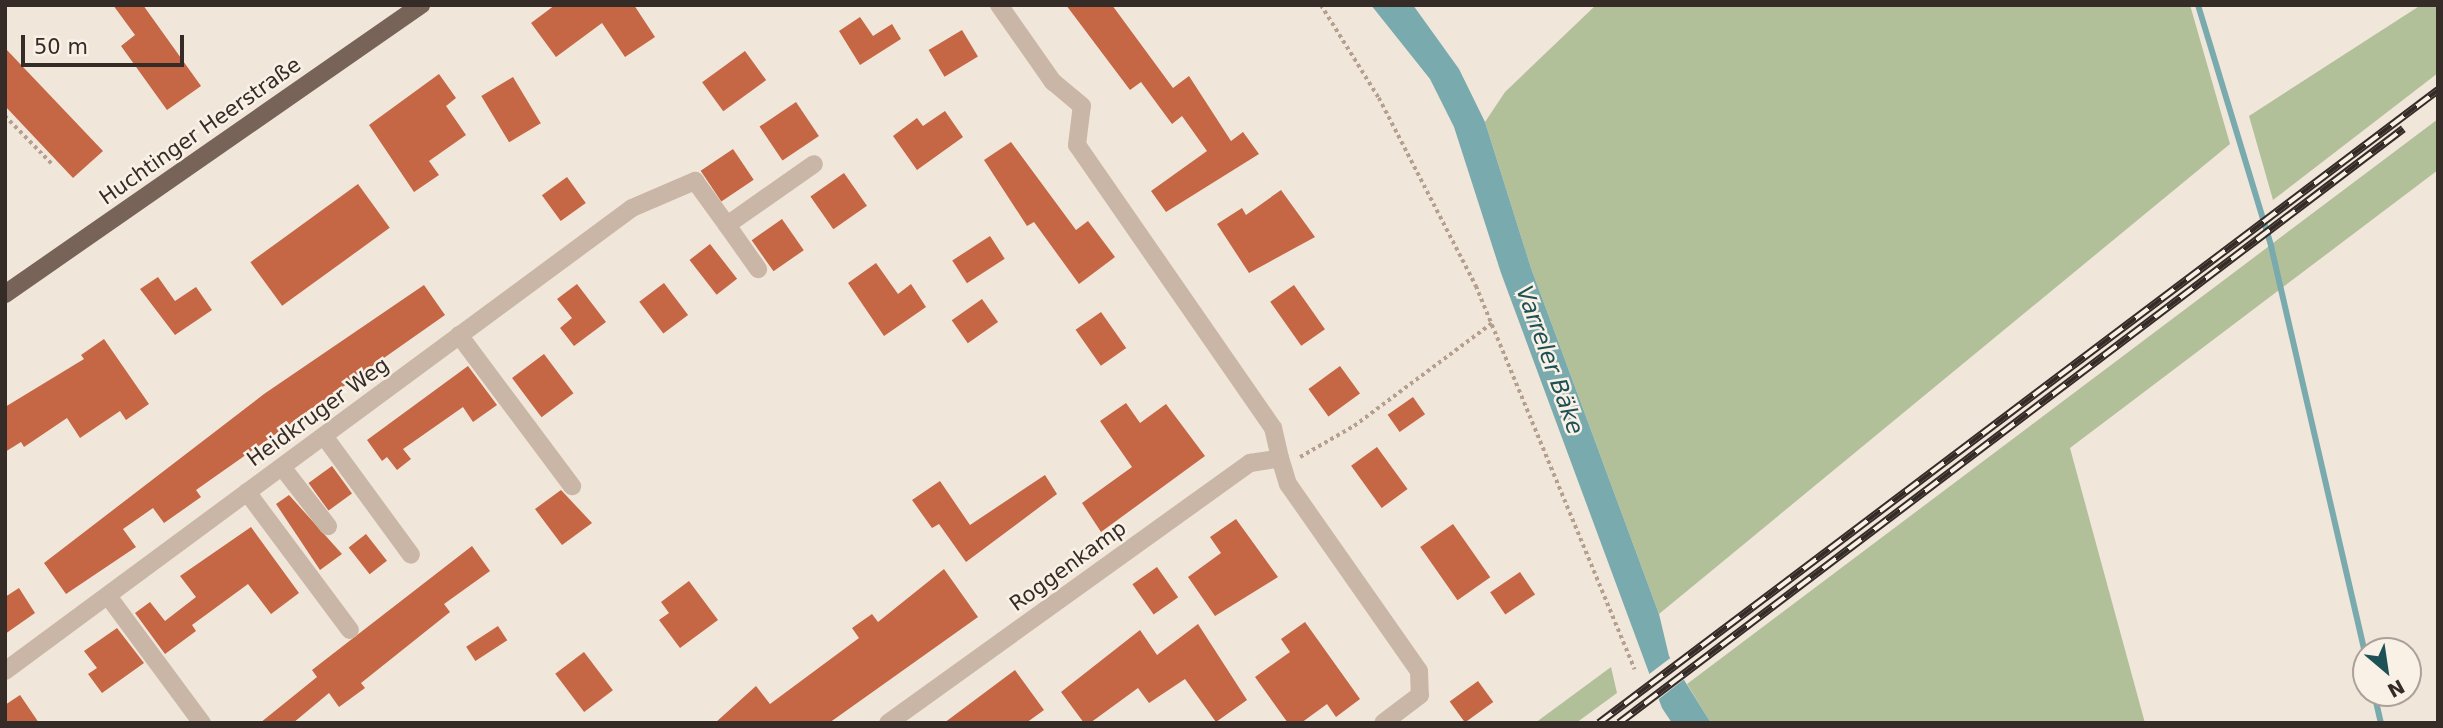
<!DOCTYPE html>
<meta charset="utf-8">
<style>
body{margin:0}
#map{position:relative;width:2443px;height:728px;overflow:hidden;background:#f1e6da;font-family:"DejaVu Sans",sans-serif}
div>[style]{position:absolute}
.green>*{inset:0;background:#b2c09a}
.water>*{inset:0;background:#79aaae}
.pier>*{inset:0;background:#f1e6da}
.stream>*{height:6px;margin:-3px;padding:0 3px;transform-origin:3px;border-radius:3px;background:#79aaae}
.building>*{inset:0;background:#c56644;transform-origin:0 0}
.path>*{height:3.5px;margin-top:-1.75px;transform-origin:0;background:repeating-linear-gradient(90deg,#b5a090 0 3.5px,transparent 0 7px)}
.minor>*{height:18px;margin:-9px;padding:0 9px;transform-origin:9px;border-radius:9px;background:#c9b6a6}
.major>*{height:18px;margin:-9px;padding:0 9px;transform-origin:9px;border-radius:9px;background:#776358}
.rail>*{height:8px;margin-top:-4px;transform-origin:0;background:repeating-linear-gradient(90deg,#f9f0e6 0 16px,#352b27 0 32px);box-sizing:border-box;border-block:2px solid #352b27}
span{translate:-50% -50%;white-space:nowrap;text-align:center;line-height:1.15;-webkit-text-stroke:5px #f9f0e6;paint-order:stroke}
.street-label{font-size:21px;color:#352b27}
.water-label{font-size:23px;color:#1d5156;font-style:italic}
.frame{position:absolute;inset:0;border:7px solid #352b27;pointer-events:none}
.north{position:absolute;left:2352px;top:637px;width:70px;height:70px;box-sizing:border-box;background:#f9f0e6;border:2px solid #aba19a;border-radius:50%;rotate:151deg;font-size:19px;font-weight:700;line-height:28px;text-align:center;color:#352b27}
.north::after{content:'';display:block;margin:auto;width:24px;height:32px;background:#1d5156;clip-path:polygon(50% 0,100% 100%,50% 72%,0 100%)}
.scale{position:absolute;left:21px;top:35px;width:163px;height:32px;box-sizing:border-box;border:4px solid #352b27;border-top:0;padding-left:9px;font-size:21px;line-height:24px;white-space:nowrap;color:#352b27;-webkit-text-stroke:5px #f9f0e6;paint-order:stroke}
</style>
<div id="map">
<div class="green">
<i style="clip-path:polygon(1596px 5px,2190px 5px,2230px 144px,1659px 614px,1531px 268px,1485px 122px,1505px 92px)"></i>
<i style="clip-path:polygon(2421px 5px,2438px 5px,2438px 73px,2273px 200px,2249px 116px)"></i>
<i style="clip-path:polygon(2438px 119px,2438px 170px,2070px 448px,2145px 723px,1711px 723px,1687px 684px)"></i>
<i style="clip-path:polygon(1611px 667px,1617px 693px,1576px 723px,1535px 723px)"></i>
</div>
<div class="water">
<i style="clip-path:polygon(1371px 5px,1413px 5px,1459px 69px,1485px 122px,1531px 268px,1659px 614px,1669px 656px,1711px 723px,1672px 723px,1662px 708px,1501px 273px,1454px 127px,1430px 79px)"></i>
</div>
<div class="pier">
<i style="clip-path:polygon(1673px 656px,1687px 677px,1655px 702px,1644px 678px)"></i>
</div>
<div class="stream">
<i style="left:2198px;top:5px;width:252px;rotate:73.1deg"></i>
<i style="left:2271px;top:246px;width:424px;rotate:77deg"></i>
<i style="left:2374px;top:693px;width:31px;rotate:77deg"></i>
</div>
<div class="building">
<i style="clip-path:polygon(113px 5px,143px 5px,201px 86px,167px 110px,121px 46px,135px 35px)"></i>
<i style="clip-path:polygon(555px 5px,634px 5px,655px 37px,625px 57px,602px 23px,556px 57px,531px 23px)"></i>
<i style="clip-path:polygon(1066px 5px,1112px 5px,1173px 88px,1189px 76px,1231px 141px,1243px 132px,1259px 154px,1166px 212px,1151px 191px,1207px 151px,1182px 116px,1172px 124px,1141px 82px,1130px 90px)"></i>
<i style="clip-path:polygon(860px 17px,873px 36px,892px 24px,901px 39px,860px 65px,839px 31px)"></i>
<i style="left:962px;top:30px;width:31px;height:39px;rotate:59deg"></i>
<i style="clip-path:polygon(5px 48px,103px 151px,73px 178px,5px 106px)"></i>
<i style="left:745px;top:51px;width:36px;height:53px;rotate:54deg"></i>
<i style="clip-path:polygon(439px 74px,456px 98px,446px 106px,466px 135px,429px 161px,439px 175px,414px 192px,369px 125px)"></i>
<i style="left:513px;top:77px;width:54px;height:37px;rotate:59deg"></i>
<i style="left:796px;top:102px;width:41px;height:44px;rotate:56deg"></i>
<i style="clip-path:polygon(945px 111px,963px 137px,917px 170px,893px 136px,917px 118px,923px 126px)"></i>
<i style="clip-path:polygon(1011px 142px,1076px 230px,1088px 221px,1115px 257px,1079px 284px,1034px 222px,1027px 226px,984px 160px)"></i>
<i style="left:733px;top:149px;width:37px;height:39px;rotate:56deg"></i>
<i style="left:844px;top:173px;width:40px;height:41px;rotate:55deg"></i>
<i style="left:567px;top:177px;width:32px;height:31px;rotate:54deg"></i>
<i style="left:358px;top:184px;width:54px;height:133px;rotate:54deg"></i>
<i style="clip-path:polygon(1281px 190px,1315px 237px,1249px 273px,1217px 224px,1242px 208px,1246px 215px)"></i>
<i style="left:782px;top:219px;width:38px;height:37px;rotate:55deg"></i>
<i style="left:990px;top:236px;width:27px;height:45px;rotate:57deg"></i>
<i style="left:710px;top:244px;width:44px;height:26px;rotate:52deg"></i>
<i style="clip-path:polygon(876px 263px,898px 294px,911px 284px,926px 307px,884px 336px,848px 283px)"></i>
<i style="clip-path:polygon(158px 277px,175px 301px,196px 287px,212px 310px,175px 335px,140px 289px)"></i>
<i style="left:664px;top:283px;width:40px;height:31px;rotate:53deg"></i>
<i style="clip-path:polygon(577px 284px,606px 322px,574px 346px,560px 328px,572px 318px,557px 299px)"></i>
<i style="clip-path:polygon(424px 285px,445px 315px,196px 490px,201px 497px,164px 523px,153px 508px,123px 529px,136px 547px,66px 594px,44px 563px,264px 394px)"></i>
<i style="left:1294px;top:285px;width:54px;height:29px;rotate:55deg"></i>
<i style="left:982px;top:299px;width:28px;height:37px;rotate:55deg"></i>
<i style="left:1101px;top:312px;width:44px;height:31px;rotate:55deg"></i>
<i style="clip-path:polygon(104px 339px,149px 404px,126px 420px,120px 411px,80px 438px,67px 418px,24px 447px,21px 442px,5px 452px,5px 407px,84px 359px,81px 355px)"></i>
<i style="left:544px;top:354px;width:49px;height:40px;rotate:53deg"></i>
<i style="clip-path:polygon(468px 366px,497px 405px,473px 422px,463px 407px,403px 449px,411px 459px,397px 470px,387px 457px,382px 461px,367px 440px)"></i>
<i style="left:1340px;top:366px;width:34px;height:39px;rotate:54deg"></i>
<i style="left:1413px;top:397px;width:21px;height:31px;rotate:55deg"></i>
<i style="clip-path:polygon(1126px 403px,1140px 423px,1166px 404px,1205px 456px,1101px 532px,1082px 503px,1132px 467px,1100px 421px)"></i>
<i style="left:1377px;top:447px;width:52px;height:32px;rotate:54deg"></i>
<i style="left:332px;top:466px;width:34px;height:29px;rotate:54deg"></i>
<i style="clip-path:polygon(1045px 475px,1057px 494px,966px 562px,939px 524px,932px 528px,912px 500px,940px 481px,970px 525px)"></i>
<i style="clip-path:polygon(561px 490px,592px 523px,562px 545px,535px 509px)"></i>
<i style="clip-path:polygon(289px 495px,342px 554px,320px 570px,276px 504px)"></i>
<i style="clip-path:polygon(1236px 519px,1278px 577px,1215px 616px,1188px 577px,1221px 553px,1210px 537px)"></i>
<i style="left:1453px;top:524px;width:65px;height:40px;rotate:55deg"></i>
<i style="clip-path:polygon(251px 527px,299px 593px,271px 614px,248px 584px,192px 625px,196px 631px,165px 654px,135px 613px,150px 602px,165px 621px,196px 597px,180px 576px)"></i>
<i style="left:366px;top:534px;width:34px;height:22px;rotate:52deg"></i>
<i style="clip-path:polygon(472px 546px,490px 571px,444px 604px,450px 612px,361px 683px,365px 688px,339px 707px,329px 693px,293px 723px,260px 723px,317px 677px,312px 670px)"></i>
<i style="left:1157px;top:567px;width:37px;height:30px;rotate:55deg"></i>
<i style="clip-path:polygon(944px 569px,978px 617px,829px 723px,715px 723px,756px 686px,770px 704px,859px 638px,852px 628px,872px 614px,878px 622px)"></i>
<i style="left:1520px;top:572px;width:27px;height:36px;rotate:56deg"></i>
<i style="clip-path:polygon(689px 581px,718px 620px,680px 648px,659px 620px,669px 613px,661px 602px)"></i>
<i style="clip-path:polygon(19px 588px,35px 613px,5px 634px,5px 597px)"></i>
<i style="clip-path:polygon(1305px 622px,1360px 699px,1336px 717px,1327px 704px,1301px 723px,1288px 723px,1255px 677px,1290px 652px,1281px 639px)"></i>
<i style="clip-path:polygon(1198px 624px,1247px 700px,1216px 722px,1185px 679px,1149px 703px,1138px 688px,1090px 723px,1084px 723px,1061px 692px,1140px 630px,1157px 655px)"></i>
<i style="left:498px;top:626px;width:17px;height:38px;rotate:57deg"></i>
<i style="clip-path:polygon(117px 628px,144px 663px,102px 693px,88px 674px,97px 668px,84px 651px)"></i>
<i style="left:584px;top:652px;width:48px;height:36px;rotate:53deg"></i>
<i style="clip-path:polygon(1015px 670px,1044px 710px,1026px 723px,944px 723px)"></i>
<i style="left:1478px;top:681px;width:26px;height:35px;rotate:54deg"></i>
<i style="clip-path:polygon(20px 695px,39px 723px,5px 723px,5px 705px)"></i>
</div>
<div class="path">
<i style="left:1321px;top:5px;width:110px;rotate:58.1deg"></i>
<i style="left:1379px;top:98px;width:212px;rotate:62.7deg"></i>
<i style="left:1476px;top:286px;width:415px;rotate:67.5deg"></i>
<i style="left:5px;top:116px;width:69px;rotate:45.6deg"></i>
<i style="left:1300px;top:457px;width:62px;rotate:-29.9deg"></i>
<i style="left:1354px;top:426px;width:172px;rotate:-36.7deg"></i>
</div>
<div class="minor">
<i style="left:727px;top:225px;width:54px;rotate:54.8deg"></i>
<i style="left:459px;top:335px;width:189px;rotate:53.2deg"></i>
<i style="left:324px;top:436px;width:147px;rotate:53.8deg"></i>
<i style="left:1280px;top:458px;width:27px;rotate:73deg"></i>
<i style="left:1288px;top:484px;width:228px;rotate:55deg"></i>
<i style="left:1419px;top:671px;width:24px;rotate:88deg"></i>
<i style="left:1420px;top:695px;width:46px;rotate:142.9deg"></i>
<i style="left:282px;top:467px;width:75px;rotate:52.1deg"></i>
<i style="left:247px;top:492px;width:172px;rotate:53.3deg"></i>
<i style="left:108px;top:596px;width:158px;rotate:53.5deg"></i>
<i style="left:5px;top:671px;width:779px;rotate:-36.44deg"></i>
<i style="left:632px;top:208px;width:69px;rotate:-23.2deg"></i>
<i style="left:695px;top:181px;width:54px;rotate:54deg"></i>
<i style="left:727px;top:225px;width:106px;rotate:-35deg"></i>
<i style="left:888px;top:723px;width:446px;rotate:-35.7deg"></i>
<i style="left:1250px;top:463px;width:30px;rotate:-9deg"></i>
<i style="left:1280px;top:458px;width:31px;rotate:-103deg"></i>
<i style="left:1273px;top:428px;width:344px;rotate:-124.7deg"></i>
<i style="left:1077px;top:145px;width:39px;rotate:-83deg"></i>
<i style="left:1082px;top:106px;width:38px;rotate:-140deg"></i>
<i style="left:1053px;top:82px;width:94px;rotate:-125deg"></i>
</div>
<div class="major">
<i style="left:5px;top:294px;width:507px;rotate:-34.79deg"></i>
</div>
<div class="rail">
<i style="left:1599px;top:723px;width:1051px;rotate:-37.03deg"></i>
<i style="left:1619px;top:723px;width:984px;rotate:-37.15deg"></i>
</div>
<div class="street-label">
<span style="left:200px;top:131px;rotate:-35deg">Huchtinger Heerstraße</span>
<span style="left:318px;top:412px;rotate:-36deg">Heidkruger Weg</span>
<span style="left:1068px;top:566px;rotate:-36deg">Roggenkamp</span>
</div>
<div class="water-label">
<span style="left:1550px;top:360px;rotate:70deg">Varreler Bäke</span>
</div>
<div class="frame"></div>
<div class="north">N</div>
<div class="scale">50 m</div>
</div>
